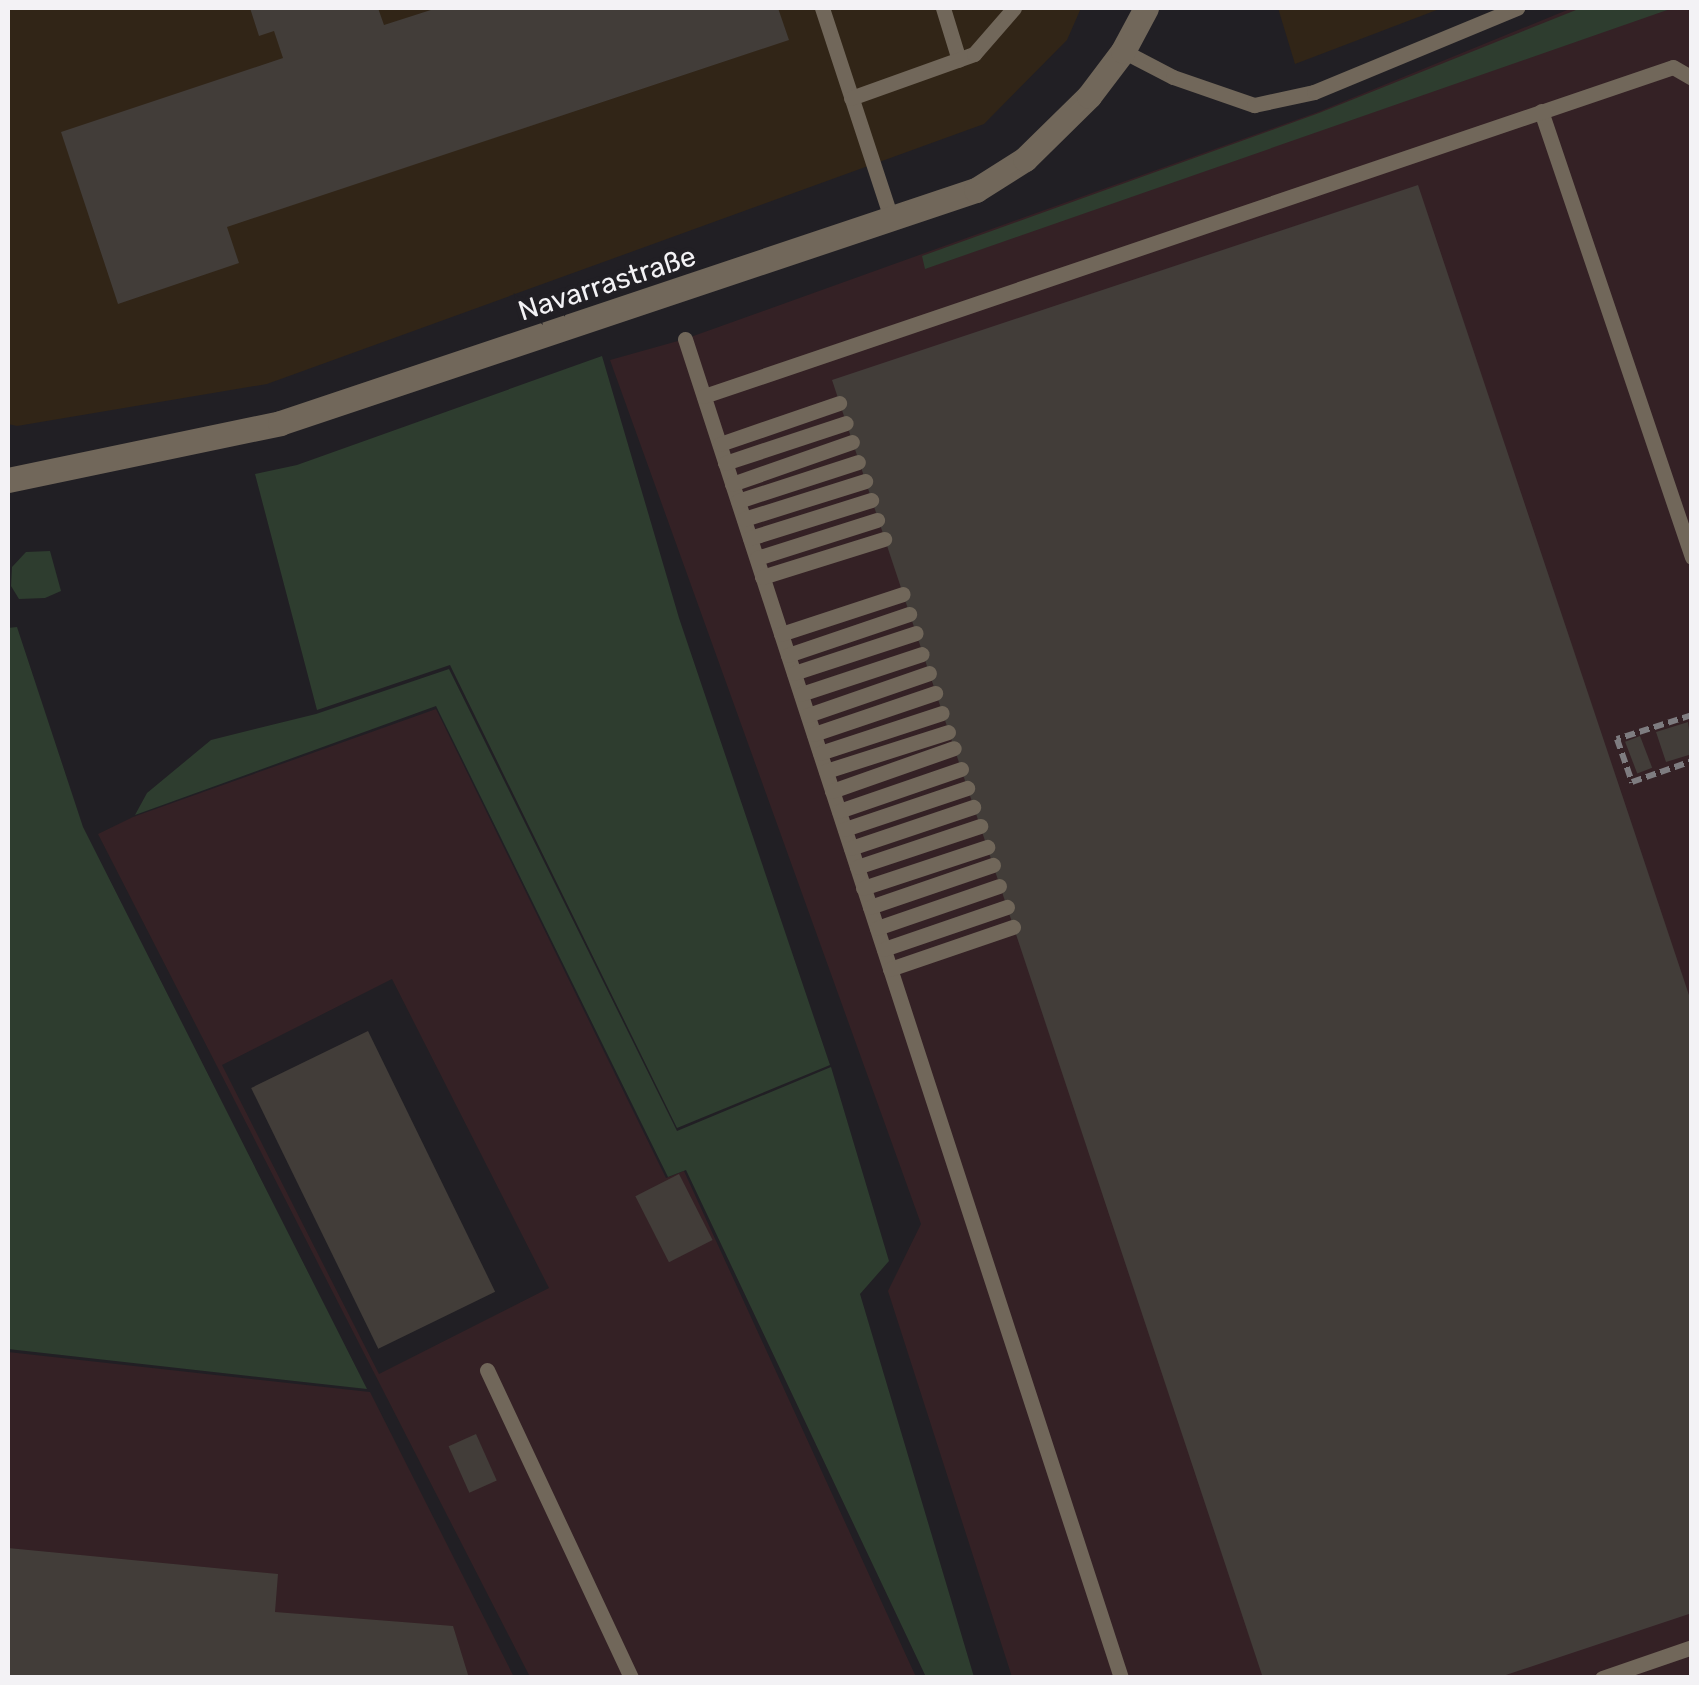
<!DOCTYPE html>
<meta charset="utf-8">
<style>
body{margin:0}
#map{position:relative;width:1699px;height:1685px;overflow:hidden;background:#211f24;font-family:Rubik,sans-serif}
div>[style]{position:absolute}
.commercial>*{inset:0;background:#312517}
.industrial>*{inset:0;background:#342125}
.green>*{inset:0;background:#2e3d2f}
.building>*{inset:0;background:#423d39;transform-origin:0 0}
.path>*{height:6px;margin-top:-3px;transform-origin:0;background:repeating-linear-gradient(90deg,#7e7c80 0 10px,transparent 0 15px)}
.lane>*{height:15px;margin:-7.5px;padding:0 7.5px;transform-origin:7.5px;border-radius:7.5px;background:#71675a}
.street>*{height:25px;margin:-12.5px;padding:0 12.5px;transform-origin:12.5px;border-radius:12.5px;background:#71675a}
span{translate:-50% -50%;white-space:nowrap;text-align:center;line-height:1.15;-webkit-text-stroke:9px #211f24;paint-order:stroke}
.street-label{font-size:28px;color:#f3f2f5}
.frame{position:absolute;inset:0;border:10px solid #f3f2f5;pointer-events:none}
</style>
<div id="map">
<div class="commercial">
<i style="clip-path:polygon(8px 8px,1081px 8px,1067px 40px,984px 124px,267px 384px,17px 426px,8px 424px)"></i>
<i style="clip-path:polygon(1278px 8px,1442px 8px,1295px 64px)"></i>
</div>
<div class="industrial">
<i style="clip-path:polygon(1572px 8px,1691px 8px,1691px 1677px,1012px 1677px,888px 1291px,921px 1224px,610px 360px,685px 339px,1318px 112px)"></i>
<i style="clip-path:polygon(evenodd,436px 709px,666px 1178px,684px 1171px,916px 1677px,530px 1677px,98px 834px,133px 817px,436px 709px,392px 979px,549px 1288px,379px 1374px,222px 1065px,392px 979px)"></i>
<i style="clip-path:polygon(8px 1352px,370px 1392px,514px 1677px,8px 1678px)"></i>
</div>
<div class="green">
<i style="clip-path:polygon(1581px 8px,1673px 8px,925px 269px,922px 256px,1319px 113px)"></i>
<i style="clip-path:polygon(602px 356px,679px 618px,830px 1065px,677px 1128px,450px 665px,317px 710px,255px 474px,297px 465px)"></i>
<i style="clip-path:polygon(50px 551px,61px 591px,45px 598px,19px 599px,11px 586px,12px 567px,26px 552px)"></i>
<i style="clip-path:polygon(17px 627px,83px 827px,367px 1389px,8px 1349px,8px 628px)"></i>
<i style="clip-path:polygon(449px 669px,677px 1131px,831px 1067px,889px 1261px,860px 1294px,974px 1677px,926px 1677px,686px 1170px,668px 1177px,436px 706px,135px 815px,147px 793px,211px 740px,316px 714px)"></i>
</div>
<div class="building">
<i style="clip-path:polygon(250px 8px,378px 8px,384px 25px,437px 8px,778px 8px,789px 40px,227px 227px,239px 263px,118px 304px,61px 132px,283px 58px,274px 31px,259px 36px)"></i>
<i style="clip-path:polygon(1418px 185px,1692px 1004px,1692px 1613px,1497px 1678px,1263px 1678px,832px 380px)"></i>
<i style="clip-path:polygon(1688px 722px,1692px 754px,1666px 762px,1656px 732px)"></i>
<i style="left:1640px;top:736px;width:34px;height:16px;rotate:69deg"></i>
<i style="left:368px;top:1031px;width:290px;height:130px;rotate:64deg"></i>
<i style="left:679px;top:1174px;width:74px;height:49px;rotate:63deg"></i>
<i style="left:476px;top:1434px;width:51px;height:30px;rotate:66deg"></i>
<i style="clip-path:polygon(8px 1548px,278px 1574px,275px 1612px,453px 1626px,469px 1678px,8px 1678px)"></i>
</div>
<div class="path">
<i style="left:1692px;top:715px;width:79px;rotate:162.3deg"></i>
<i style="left:1617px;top:739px;width:46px;rotate:70.8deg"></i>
<i style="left:1632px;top:782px;width:64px;rotate:-19.3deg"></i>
</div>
<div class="lane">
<i style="left:822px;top:8px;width:221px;rotate:71.8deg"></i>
<i style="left:943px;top:8px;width:54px;rotate:72.9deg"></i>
<i style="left:1123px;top:51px;width:56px;rotate:27.5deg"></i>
<i style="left:1173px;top:77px;width:86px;rotate:19.1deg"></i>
<i style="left:1254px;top:105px;width:61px;rotate:-12.2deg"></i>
<i style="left:1314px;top:92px;width:220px;rotate:-22.5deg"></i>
<i style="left:851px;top:98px;width:131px;rotate:-19.7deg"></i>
<i style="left:974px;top:54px;width:61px;rotate:-49deg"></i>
<i style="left:1541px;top:111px;width:471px;rotate:71.3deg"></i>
<i style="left:685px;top:339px;width:1408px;rotate:71.96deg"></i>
<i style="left:704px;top:396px;width:1023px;rotate:-18.75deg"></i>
<i style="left:1673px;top:67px;width:22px;rotate:30deg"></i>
<i style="left:720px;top:444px;width:126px;rotate:-19deg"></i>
<i style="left:725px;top:463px;width:127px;rotate:-18.3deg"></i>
<i style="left:732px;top:484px;width:127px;rotate:-19.3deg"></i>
<i style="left:738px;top:501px;width:126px;rotate:-18deg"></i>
<i style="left:744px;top:519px;width:127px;rotate:-17.4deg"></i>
<i style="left:750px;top:538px;width:127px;rotate:-17.4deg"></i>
<i style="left:757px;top:558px;width:126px;rotate:-17.6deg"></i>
<i style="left:762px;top:577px;width:128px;rotate:-17.3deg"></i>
<i style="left:781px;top:634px;width:128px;rotate:-18.2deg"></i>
<i style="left:788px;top:655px;width:128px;rotate:-18.7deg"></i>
<i style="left:794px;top:673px;width:128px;rotate:-18.2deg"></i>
<i style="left:801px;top:694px;width:127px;rotate:-18.3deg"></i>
<i style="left:808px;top:715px;width:128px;rotate:-19.1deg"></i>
<i style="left:814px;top:734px;width:128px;rotate:-18.7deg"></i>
<i style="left:820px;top:753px;width:128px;rotate:-18.2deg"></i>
<i style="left:826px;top:771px;width:128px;rotate:-17.7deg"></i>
<i style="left:832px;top:791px;width:129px;rotate:-19.4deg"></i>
<i style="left:839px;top:811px;width:129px;rotate:-19deg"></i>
<i style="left:845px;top:829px;width:129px;rotate:-18.6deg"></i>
<i style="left:851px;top:848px;width:129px;rotate:-18.6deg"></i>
<i style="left:857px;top:867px;width:130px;rotate:-18.4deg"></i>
<i style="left:863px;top:888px;width:131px;rotate:-18.3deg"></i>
<i style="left:870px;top:907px;width:130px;rotate:-18.9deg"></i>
<i style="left:877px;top:928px;width:129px;rotate:-19deg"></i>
<i style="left:884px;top:949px;width:130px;rotate:-18.9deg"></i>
<i style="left:890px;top:969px;width:130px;rotate:-18.9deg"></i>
<i style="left:487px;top:1370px;width:340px;rotate:64.9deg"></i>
<i style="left:1602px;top:1678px;width:95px;rotate:-19deg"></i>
</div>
<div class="street">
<i style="left:8px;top:480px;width:278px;rotate:-11.8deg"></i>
<i style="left:280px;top:423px;width:734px;rotate:-18.51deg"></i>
<i style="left:976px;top:190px;width:58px;rotate:-32.3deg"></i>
<i style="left:1025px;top:159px;width:90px;rotate:-44.5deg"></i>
<i style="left:1089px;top:96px;width:56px;rotate:-52.9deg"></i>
<i style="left:1123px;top:51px;width:49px;rotate:-61.9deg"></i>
</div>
<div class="street-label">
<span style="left:607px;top:284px;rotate:-18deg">Navarrastraße</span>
</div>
<div class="frame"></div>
</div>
